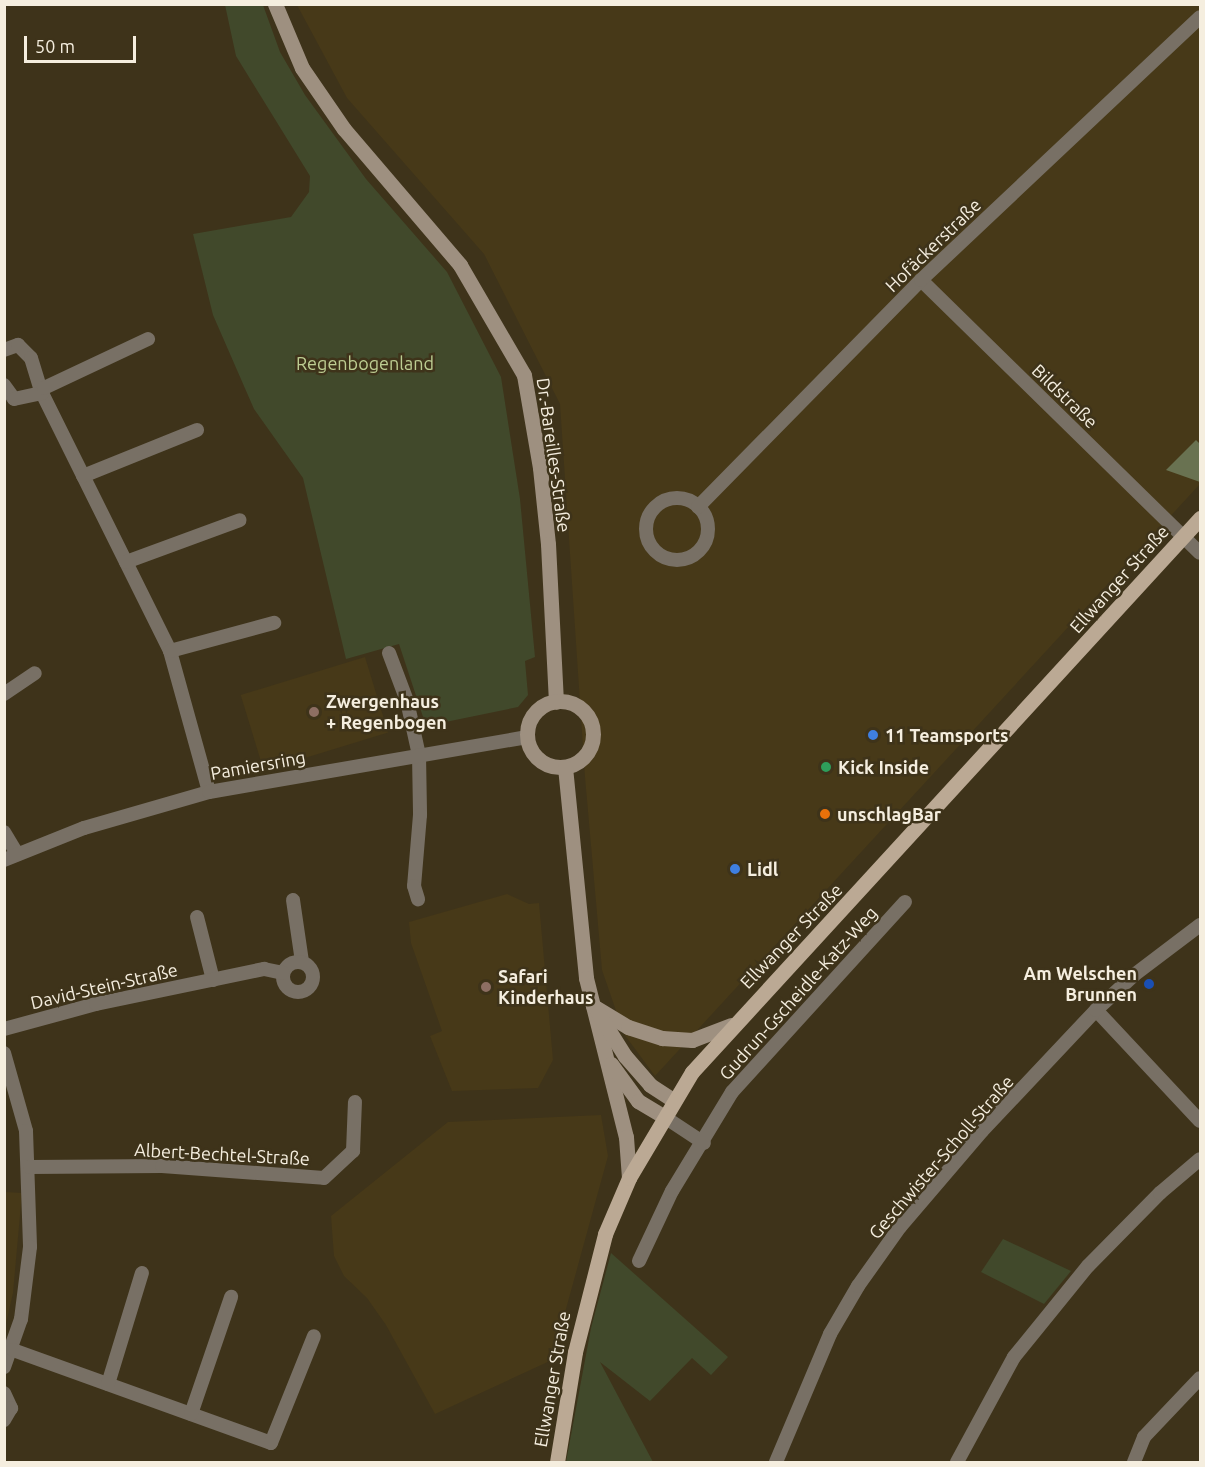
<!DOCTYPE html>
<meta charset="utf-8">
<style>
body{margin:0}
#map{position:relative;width:1205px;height:1467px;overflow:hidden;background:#3e331a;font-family:Ubuntu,sans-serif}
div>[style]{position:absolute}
.built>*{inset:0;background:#473918;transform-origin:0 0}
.green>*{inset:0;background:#41492b}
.forest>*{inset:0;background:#697251}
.street>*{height:14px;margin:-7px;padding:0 7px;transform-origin:7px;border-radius:7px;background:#787065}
.street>.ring{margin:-7px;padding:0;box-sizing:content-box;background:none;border:14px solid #787065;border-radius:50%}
.secondary>*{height:15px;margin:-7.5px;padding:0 7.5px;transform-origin:7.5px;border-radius:7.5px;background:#9e9080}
.secondary>.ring{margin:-7.5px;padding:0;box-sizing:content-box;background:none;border:15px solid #9e9080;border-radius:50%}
.primary>*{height:15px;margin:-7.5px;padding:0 7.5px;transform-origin:7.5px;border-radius:7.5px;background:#bba994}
.dots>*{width:16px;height:16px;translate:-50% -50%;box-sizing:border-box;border:3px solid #3e331a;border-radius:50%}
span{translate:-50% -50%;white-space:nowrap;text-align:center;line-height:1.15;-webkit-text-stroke:5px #3e331a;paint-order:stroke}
.street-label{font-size:18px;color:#f5eedf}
.park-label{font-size:18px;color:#bdcd92}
.poi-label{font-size:18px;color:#f5eedf;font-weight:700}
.left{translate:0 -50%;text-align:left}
.right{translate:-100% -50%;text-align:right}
.frame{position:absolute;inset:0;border:6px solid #f5eedf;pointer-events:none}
.scale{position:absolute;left:24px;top:36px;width:112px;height:27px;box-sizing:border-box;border:3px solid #f5eedf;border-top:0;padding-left:8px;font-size:18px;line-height:21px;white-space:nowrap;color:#f5eedf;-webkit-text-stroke:4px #3e331a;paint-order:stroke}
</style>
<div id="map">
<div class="built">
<i style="clip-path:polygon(297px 5px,1200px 5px,1200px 484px,655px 1076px,624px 1034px,602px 970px,585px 777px,560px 404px,484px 254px,347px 98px)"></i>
<i style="left:365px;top:657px;width:79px;height:130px;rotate:73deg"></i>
<i style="clip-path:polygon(507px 894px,529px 904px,539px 903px,553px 1060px,538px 1088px,452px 1091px,430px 1036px,442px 1031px,411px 943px,409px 922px)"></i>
<i style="clip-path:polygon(601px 1115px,608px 1156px,552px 1360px,435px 1414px,386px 1325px,367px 1298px,344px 1276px,334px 1256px,331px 1216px,448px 1122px)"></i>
<i style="clip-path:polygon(5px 1192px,22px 1193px,13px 1293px,5px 1328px)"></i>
</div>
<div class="green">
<i style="clip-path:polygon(225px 5px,263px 5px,280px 52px,305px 95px,366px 179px,447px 272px,501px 377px,520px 499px,535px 657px,525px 661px,528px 695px,518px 707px,426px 726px,399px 644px,346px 659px,303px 478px,254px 409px,213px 315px,193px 234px,291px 217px,309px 192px,310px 176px,236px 56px)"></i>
<i style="clip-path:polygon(1003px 1239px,1071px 1271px,1044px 1304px,981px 1272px)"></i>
<i style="clip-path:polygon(611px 1253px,728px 1357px,711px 1375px,692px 1358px,650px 1401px,600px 1362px,653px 1462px,566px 1462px,591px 1328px)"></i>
</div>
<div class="forest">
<i style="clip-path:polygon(1196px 440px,1200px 444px,1200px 482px,1166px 470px)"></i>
</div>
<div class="street">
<i style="left:921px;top:280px;width:390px;rotate:44.4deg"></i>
<i style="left:4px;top:350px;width:15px;rotate:-20deg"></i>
<i style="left:18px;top:345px;width:18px;rotate:45deg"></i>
<i style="left:31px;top:358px;width:37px;rotate:73deg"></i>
<i style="left:42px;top:393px;width:288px;rotate:63.6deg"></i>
<i style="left:170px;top:651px;width:146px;rotate:74.5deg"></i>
<i style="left:4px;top:385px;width:17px;rotate:54deg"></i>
<i style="left:14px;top:399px;width:29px;rotate:-12deg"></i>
<i style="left:44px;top:388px;width:115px;rotate:-25.2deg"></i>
<i style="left:83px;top:476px;width:123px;rotate:-22deg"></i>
<i class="ring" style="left:646px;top:498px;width:48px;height:48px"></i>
<i style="left:698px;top:507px;width:318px;rotate:-45.5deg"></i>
<i style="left:921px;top:280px;width:383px;rotate:-43.3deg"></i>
<i style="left:126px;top:562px;width:121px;rotate:-20.2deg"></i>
<i style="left:170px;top:651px;width:108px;rotate:-15.1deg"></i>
<i style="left:389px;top:653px;width:51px;rotate:69.4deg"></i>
<i style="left:407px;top:701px;width:55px;rotate:77.5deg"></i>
<i style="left:419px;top:755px;width:60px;rotate:89deg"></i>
<i style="left:420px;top:815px;width:71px;rotate:94.8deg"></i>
<i style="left:414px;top:886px;width:14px;rotate:73deg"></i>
<i style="left:4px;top:694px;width:37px;rotate:-34deg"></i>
<i style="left:4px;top:832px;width:26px;rotate:59deg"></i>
<i style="left:4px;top:860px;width:86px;rotate:-21.8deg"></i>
<i style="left:84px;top:828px;width:130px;rotate:-16.1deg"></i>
<i style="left:209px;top:792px;width:323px;rotate:-9.8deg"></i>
<i style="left:293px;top:900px;width:63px;rotate:81.7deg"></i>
<i style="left:197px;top:917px;width:65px;rotate:75.7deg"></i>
<i class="ring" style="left:283px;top:962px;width:16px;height:16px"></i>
<i style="left:1096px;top:1010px;width:152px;rotate:46.9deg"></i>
<i style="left:4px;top:1029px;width:95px;rotate:-15.2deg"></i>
<i style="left:96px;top:1004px;width:172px;rotate:-11.8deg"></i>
<i style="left:264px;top:969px;width:19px;rotate:12deg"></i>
<i style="left:4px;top:1053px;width:81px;rotate:74.2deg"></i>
<i style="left:26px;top:1131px;width:116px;rotate:88deg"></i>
<i style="left:30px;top:1247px;width:73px;rotate:97.1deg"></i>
<i style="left:21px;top:1319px;width:51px;rotate:109.5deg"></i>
<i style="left:663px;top:1116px;width:49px;rotate:33.4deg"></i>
<i style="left:30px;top:1167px;width:132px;rotate:-0.4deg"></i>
<i style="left:162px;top:1166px;width:162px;rotate:4.2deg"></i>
<i style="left:324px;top:1178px;width:40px;rotate:-43deg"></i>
<i style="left:353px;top:1151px;width:49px;rotate:-87.7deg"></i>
<i style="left:639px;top:1261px;width:77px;rotate:-64.8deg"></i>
<i style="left:672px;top:1191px;width:116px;rotate:-58.8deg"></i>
<i style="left:732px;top:1092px;width:257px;rotate:-47.7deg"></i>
<i style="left:13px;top:1350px;width:274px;rotate:19.8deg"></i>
<i style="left:271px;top:1443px;width:115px;rotate:-68.1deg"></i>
<i style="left:108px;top:1384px;width:116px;rotate:-73deg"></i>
<i style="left:4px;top:1393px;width:17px;rotate:65deg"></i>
<i style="left:11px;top:1408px;width:14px;rotate:120deg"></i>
<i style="left:191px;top:1414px;width:124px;rotate:-71.1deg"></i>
<i style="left:776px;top:1462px;width:139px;rotate:-67.1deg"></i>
<i style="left:830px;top:1334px;width:56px;rotate:-59.7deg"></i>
<i style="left:858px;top:1286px;width:72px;rotate:-54.6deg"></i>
<i style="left:900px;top:1227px;width:126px;rotate:-49.5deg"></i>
<i style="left:982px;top:1131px;width:166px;rotate:-46.7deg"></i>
<i style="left:1096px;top:1010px;width:52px;rotate:-42.6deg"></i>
<i style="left:1134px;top:975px;width:83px;rotate:-37.1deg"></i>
<i style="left:957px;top:1462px;width:119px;rotate:-61.5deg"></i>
<i style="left:1014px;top:1357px;width:117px;rotate:-50.9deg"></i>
<i style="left:1088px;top:1266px;width:103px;rotate:-45.4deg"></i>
<i style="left:1160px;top:1193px;width:52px;rotate:-40.4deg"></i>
<i style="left:1134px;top:1462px;width:27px;rotate:-68deg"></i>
<i style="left:1144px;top:1437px;width:81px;rotate:-46.5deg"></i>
</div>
<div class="secondary">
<i style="left:275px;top:4px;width:69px;rotate:67.1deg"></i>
<i style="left:302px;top:68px;width:74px;rotate:55.5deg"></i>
<i style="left:344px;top:129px;width:179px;rotate:49.5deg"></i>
<i style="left:460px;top:265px;width:127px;rotate:59.8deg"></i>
<i style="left:524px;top:375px;width:94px;rotate:80.2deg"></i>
<i style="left:540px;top:468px;width:76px;rotate:84deg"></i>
<i style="left:548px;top:544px;width:158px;rotate:87.1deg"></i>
<i class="ring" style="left:527px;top:701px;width:51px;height:51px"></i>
<i style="left:565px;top:767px;width:212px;rotate:84.3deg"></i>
<i style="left:586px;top:978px;width:164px;rotate:75.9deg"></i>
<i style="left:626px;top:1137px;width:41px;rotate:85.8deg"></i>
<i style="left:593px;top:1006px;width:41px;rotate:31deg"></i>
<i style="left:628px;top:1027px;width:36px;rotate:18deg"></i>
<i style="left:662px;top:1038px;width:30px;rotate:4deg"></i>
<i style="left:692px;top:1040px;width:42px;rotate:-21deg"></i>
<i style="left:598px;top:1013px;width:51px;rotate:57.9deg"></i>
<i style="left:625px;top:1056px;width:38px;rotate:49deg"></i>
<i style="left:650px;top:1085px;width:27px;rotate:33deg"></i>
<i style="left:611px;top:1064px;width:46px;rotate:53.9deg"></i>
<i style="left:638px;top:1101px;width:29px;rotate:31deg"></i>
</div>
<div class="primary">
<i style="left:557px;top:1462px;width:111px;rotate:-80.7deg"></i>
<i style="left:575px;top:1352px;width:122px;rotate:-75.7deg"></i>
<i style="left:605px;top:1234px;width:61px;rotate:-66.8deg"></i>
<i style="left:629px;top:1178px;width:123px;rotate:-59.3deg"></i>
<i style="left:692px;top:1072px;width:752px;rotate:-47.48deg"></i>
</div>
<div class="dots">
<i style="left:314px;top:712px;background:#8d6e63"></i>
<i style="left:873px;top:735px;background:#3f7fe0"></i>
<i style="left:826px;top:767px;background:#2e9e5b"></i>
<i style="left:825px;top:814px;background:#e8710a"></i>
<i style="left:735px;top:869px;background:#3f7fe0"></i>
<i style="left:1149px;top:984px;background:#1a4fb4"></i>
<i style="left:486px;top:987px;background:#8d6e63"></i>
</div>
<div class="street-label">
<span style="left:933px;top:245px;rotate:-44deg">Hofäckerstraße</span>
<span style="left:1065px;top:396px;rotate:44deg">Bildstraße</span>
<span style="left:554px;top:455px;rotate:82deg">Dr.-Bareilles-Straße</span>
<span style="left:1119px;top:579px;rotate:-48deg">Ellwanger Straße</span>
<span style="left:258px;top:765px;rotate:-10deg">Pamiersring</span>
<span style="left:791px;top:936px;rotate:-46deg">Ellwanger Straße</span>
<span style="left:104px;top:986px;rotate:-13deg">David-Stein-Straße</span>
<span style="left:798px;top:993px;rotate:-48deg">Gudrun-Gscheidle-Katz-Weg</span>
<span style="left:222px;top:1154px;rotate:3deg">Albert-Bechtel-Straße</span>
<span style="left:941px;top:1157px;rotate:-49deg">Geschwister-Scholl-Straße</span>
<span style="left:552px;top:1379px;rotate:-80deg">Ellwanger Straße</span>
</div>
<div class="park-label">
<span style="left:365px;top:363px">Regenbogenland</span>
</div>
<div class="poi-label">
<span class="left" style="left:326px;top:712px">Zwergenhaus<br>+ Regenbogen</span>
<span class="left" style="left:885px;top:735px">11 Teamsports</span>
<span class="left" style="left:838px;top:767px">Kick Inside</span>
<span class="left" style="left:837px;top:814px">unschlagBar</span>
<span class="left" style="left:747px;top:869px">Lidl</span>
<span class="right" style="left:1137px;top:984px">Am Welschen<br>Brunnen</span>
<span class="left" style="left:498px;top:987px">Safari<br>Kinderhaus</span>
</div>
<div class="frame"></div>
<div class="scale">50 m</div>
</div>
